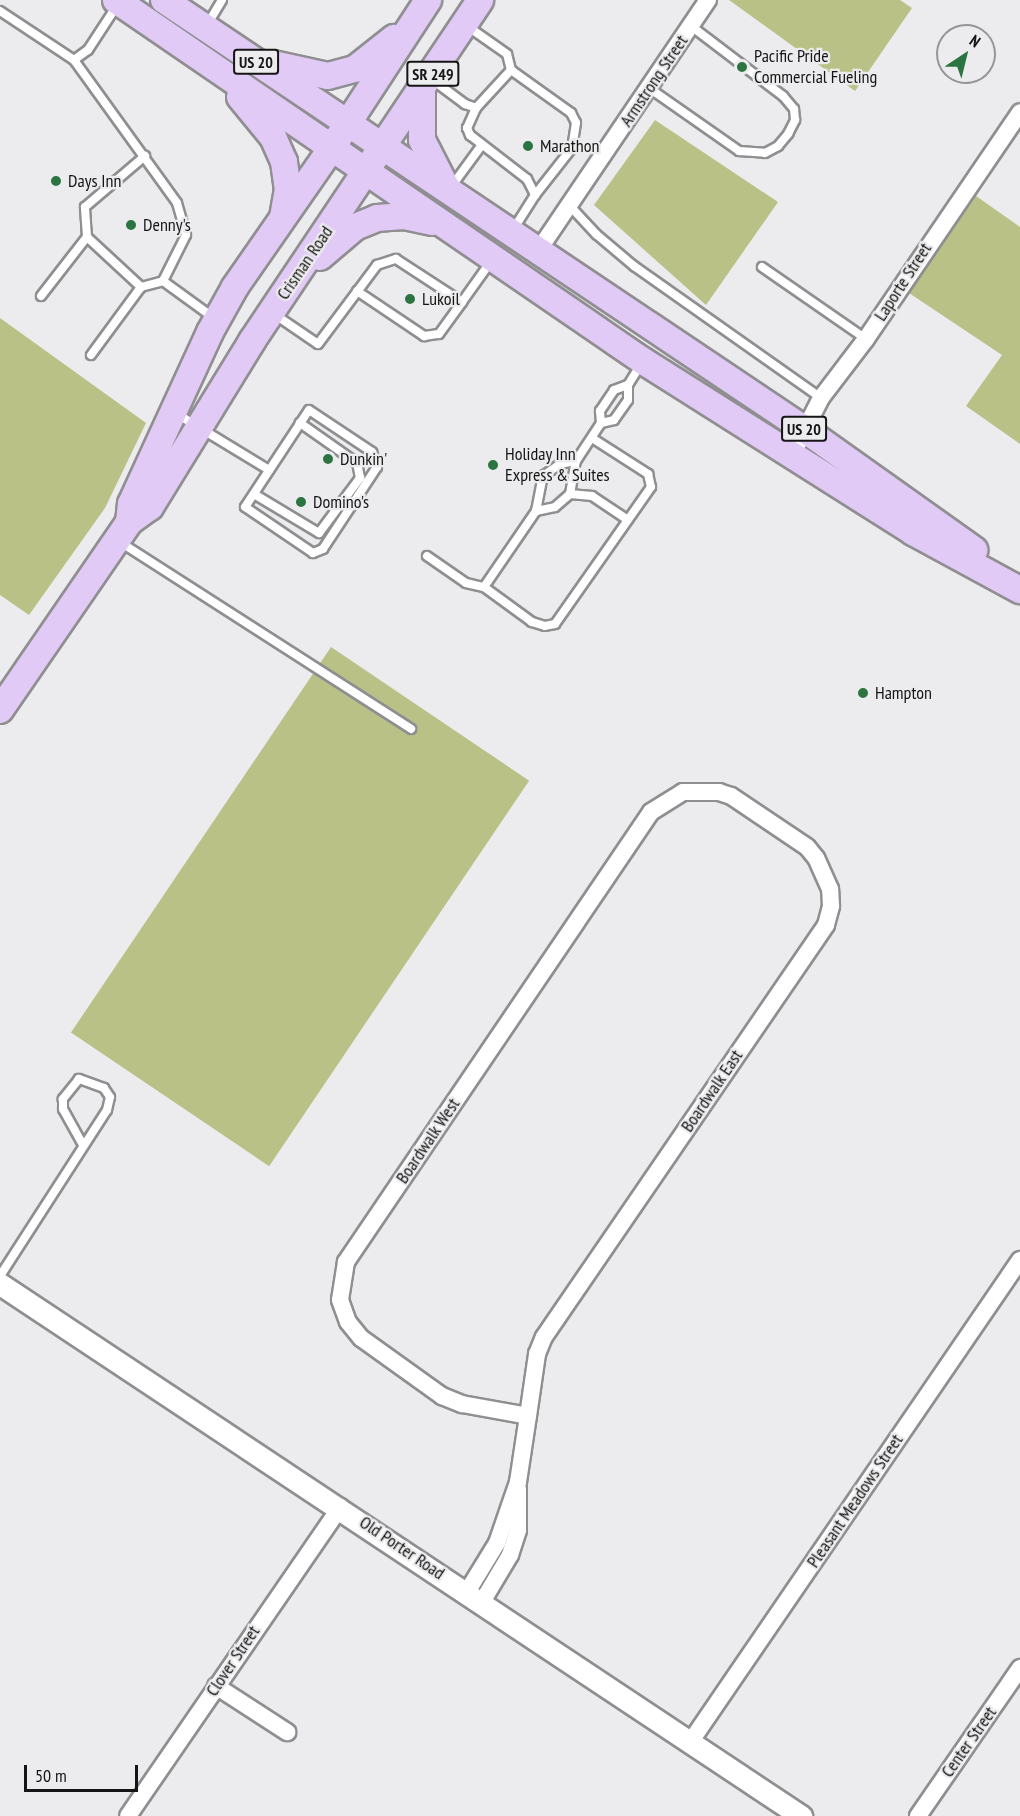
<!DOCTYPE html>
<style>
body{margin:0}
#map{position:relative;width:1020px;height:1816px;overflow:hidden;background:#ececee;font-family:"PT Sans Narrow",sans-serif}
div>[style]{position:absolute}
.green>*{inset:0;background:#b9c186;transform-origin:0 0}
.roads{filter:drop-shadow(2px 0 #8f8f91) drop-shadow(-2px 0 #8f8f91) drop-shadow(0 2px #8f8f91) drop-shadow(0 -2px #8f8f91)}
.service>*{height:8px;margin:-4px;padding:0 4px;transform-origin:4px;border-radius:4px;background:#fff}
.minor>*{height:16px;margin:-8px;padding:0 8px;transform-origin:8px;border-radius:8px;background:#fff}
.tertiary>*{height:21px;margin:-10.5px;padding:0 10.5px;transform-origin:10.5px;border-radius:10.5px;background:#fff}
.primary>*{height:26px;margin:-13px;padding:0 13px;transform-origin:13px;border-radius:13px;background:#e2caf7}
.dots>*{width:16px;height:16px;translate:-50% -50%;box-sizing:border-box;border:3px solid #ececee;border-radius:50%}
span{translate:-50% -50%;white-space:nowrap;text-align:center;line-height:1.15;-webkit-text-stroke:4.5px #ececee;paint-order:stroke}
.shield-label span{padding:2px 4px;background:#ececee;border:2px solid;border-radius:4px;-webkit-text-stroke-width:0}
.shield-label{font-size:16px;color:#151515;font-weight:700}
.poi-label{font-size:18px;color:#151515}
.left{translate:0 -50%;text-align:left}
.street-label{font-size:18px;color:#151515}
.north{position:absolute;left:936px;top:24px;width:60px;height:60px;box-sizing:border-box;background:#ececee;border:2px solid #969697;border-radius:50%;rotate:35deg;font-size:16px;font-weight:700;line-height:24px;text-align:center;color:#151515}
.north::after{content:'';display:block;margin:auto;width:21px;height:27px;background:#2c7441;clip-path:polygon(50% 0,100% 100%,50% 72%,0 100%)}
.scale{position:absolute;left:24px;top:1765px;width:114px;height:27px;box-sizing:border-box;border:3px solid #151515;border-top:0;padding-left:8px;font-size:18px;line-height:21px;white-space:nowrap;color:#151515;-webkit-text-stroke:4px #ececee;paint-order:stroke}
</style>
<div id="map">
<div class="green">
<i style="clip-path:polygon(729px 0,900px 0,912px 8px,855px 91px)"></i>
<i style="clip-path:polygon(655px 120px,778px 202px,706px 305px,594px 205px)"></i>
<i style="clip-path:polygon(976px 196px,1020px 227px,1020px 444px,966px 406px,1002px 355px,909px 293px)"></i>
<i style="clip-path:polygon(0 318px,146px 423px,105px 508px,29px 615px,0 595px)"></i>
<i style="left:331px;top:647px;width:239px;height:465px;rotate:34deg"></i>
</div>
<div class="roads">
<div class="service">
<i style="left:0;top:11px;width:89px;rotate:33.5deg"></i>
<i style="left:74px;top:60px;width:17px;rotate:-36deg"></i>
<i style="left:88px;top:50px;width:55px;rotate:-56.9deg"></i>
<i style="left:207px;top:25px;width:29px;rotate:-59deg"></i>
<i style="left:74px;top:60px;width:176px;rotate:54.2deg"></i>
<i style="left:177px;top:203px;width:33px;rotate:74deg"></i>
<i style="left:186px;top:235px;width:51px;rotate:116.6deg"></i>
<i style="left:163px;top:281px;width:63px;rotate:36deg"></i>
<i style="left:511px;top:70px;width:74px;rotate:35.6deg"></i>
<i style="left:571px;top:113px;width:11px;rotate:63deg"></i>
<i style="left:576px;top:123px;width:25px;rotate:99deg"></i>
<i style="left:572px;top:148px;width:60px;rotate:128.2deg"></i>
<i style="left:430px;top:78px;width:44px;rotate:36.6deg"></i>
<i style="left:465px;top:104px;width:12px;rotate:20deg"></i>
<i style="left:476px;top:108px;width:52px;rotate:-47.4deg"></i>
<i style="left:511px;top:70px;width:16px;rotate:-104deg"></i>
<i style="left:507px;top:54px;width:49px;rotate:-145deg"></i>
<i style="left:649px;top:88px;width:110px;rotate:35deg"></i>
<i style="left:739px;top:151px;width:26px;rotate:4deg"></i>
<i style="left:765px;top:153px;width:15px;rotate:-28deg"></i>
<i style="left:778px;top:146px;width:16px;rotate:-50deg"></i>
<i style="left:788px;top:134px;width:16px;rotate:-63deg"></i>
<i style="left:795px;top:120px;width:11px;rotate:-95deg"></i>
<i style="left:794px;top:109px;width:17px;rotate:-130deg"></i>
<i style="left:783px;top:96px;width:116px;rotate:-142.7deg"></i>
<i style="left:476px;top:108px;width:22px;rotate:114deg"></i>
<i style="left:467px;top:128px;width:8px;rotate:67deg"></i>
<i style="left:470px;top:135px;width:72px;rotate:37.7deg"></i>
<i style="left:527px;top:179px;width:18px;rotate:63deg"></i>
<i style="left:535px;top:195px;width:41px;rotate:122.2deg"></i>
<i style="left:451px;top:187px;width:51px;rotate:-53.8deg"></i>
<i style="left:569px;top:205px;width:40px;rotate:47deg"></i>
<i style="left:596px;top:234px;width:50px;rotate:40.1deg"></i>
<i style="left:634px;top:266px;width:229px;rotate:35.2deg"></i>
<i style="left:87px;top:237px;width:74px;rotate:42.8deg"></i>
<i style="left:762px;top:267px;width:126px;rotate:34.7deg"></i>
<i style="left:357px;top:291px;width:81px;rotate:33.9deg"></i>
<i style="left:424px;top:336px;width:15px;rotate:-8deg"></i>
<i style="left:439px;top:334px;width:39px;rotate:-54deg"></i>
<i style="left:41px;top:296px;width:75px;rotate:-52.1deg"></i>
<i style="left:87px;top:237px;width:30px;rotate:-94deg"></i>
<i style="left:85px;top:207px;width:79px;rotate:-40.4deg"></i>
<i style="left:274px;top:314px;width:53px;rotate:34.3deg"></i>
<i style="left:318px;top:344px;width:99px;rotate:-53.2deg"></i>
<i style="left:377px;top:265px;width:20px;rotate:-18deg"></i>
<i style="left:396px;top:259px;width:79px;rotate:33.1deg"></i>
<i style="left:462px;top:302px;width:52px;rotate:-54.5deg"></i>
<i style="left:91px;top:355px;width:84px;rotate:-53.7deg"></i>
<i style="left:141px;top:287px;width:23px;rotate:-15deg"></i>
<i style="left:309px;top:410px;width:76px;rotate:33.7deg"></i>
<i style="left:372px;top:452px;width:16px;rotate:72deg"></i>
<i style="left:377px;top:467px;width:98px;rotate:123.4deg"></i>
<i style="left:323px;top:549px;width:11px;rotate:158deg"></i>
<i style="left:313px;top:553px;width:82px;rotate:-145.9deg"></i>
<i style="left:245px;top:507px;width:116px;rotate:-56.6deg"></i>
<i style="left:177px;top:414px;width:108px;rotate:31.3deg"></i>
<i style="left:601px;top:423px;width:13px;rotate:-13deg"></i>
<i style="left:614px;top:420px;width:24px;rotate:-55deg"></i>
<i style="left:628px;top:400px;width:15px;rotate:-90deg"></i>
<i style="left:628px;top:385px;width:25px;rotate:-58deg"></i>
<i style="left:592px;top:438px;width:67px;rotate:32.7deg"></i>
<i style="left:648px;top:474px;width:13px;rotate:77deg"></i>
<i style="left:651px;top:487px;width:167px;rotate:125deg"></i>
<i style="left:555px;top:624px;width:10px;rotate:169deg"></i>
<i style="left:545px;top:626px;width:14px;rotate:-163deg"></i>
<i style="left:532px;top:622px;width:59px;rotate:-143.9deg"></i>
<i style="left:484px;top:587px;width:92px;rotate:-55.6deg"></i>
<i style="left:536px;top:511px;width:36px;rotate:-79deg"></i>
<i style="left:543px;top:476px;width:21px;rotate:-35deg"></i>
<i style="left:560px;top:464px;width:16px;rotate:-11deg"></i>
<i style="left:576px;top:461px;width:45px;rotate:-56.7deg"></i>
<i style="left:601px;top:423px;width:12px;rotate:-95deg"></i>
<i style="left:600px;top:411px;width:25px;rotate:-56deg"></i>
<i style="left:614px;top:390px;width:15px;rotate:-20deg"></i>
<i style="left:254px;top:494px;width:76px;rotate:31deg"></i>
<i style="left:319px;top:533px;width:69px;rotate:-53.3deg"></i>
<i style="left:360px;top:478px;width:15px;rotate:-101deg"></i>
<i style="left:357px;top:463px;width:70px;rotate:-144.9deg"></i>
<i style="left:570px;top:494px;width:22px;rotate:5deg"></i>
<i style="left:592px;top:496px;width:43px;rotate:33.7deg"></i>
<i style="left:536px;top:511px;width:19px;rotate:-12deg"></i>
<i style="left:555px;top:507px;width:20px;rotate:-41deg"></i>
<i style="left:570px;top:494px;width:34px;rotate:-80deg"></i>
<i style="left:120px;top:542px;width:346px;rotate:32.7deg"></i>
<i style="left:427px;top:556px;width:47px;rotate:34.7deg"></i>
<i style="left:466px;top:583px;width:18px;rotate:13deg"></i>
<i style="left:0;top:1276px;width:197px;rotate:-57.2deg"></i>
<i style="left:107px;top:1110px;width:13px;rotate:-77deg"></i>
<i style="left:110px;top:1097px;width:11px;rotate:-124deg"></i>
<i style="left:104px;top:1088px;width:27px;rotate:-160deg"></i>
<i style="left:79px;top:1079px;width:26px;rotate:129deg"></i>
<i style="left:63px;top:1099px;width:10px;rotate:90deg"></i>
<i style="left:63px;top:1109px;width:41px;rotate:60.9deg"></i>
</div>
<div class="minor">
<i style="left:538px;top:251px;width:303px;rotate:-55.9deg"></i>
<i style="left:792px;top:455px;width:64px;rotate:-63deg"></i>
<i style="left:821px;top:398px;width:74px;rotate:-52.7deg"></i>
<i style="left:866px;top:339px;width:274px;rotate:-55.8deg"></i>
<i style="left:467px;top:1592px;width:57px;rotate:-58.5deg"></i>
<i style="left:497px;top:1543px;width:65px;rotate:-71deg"></i>
<i style="left:518px;top:1482px;width:67px;rotate:-81.4deg"></i>
<i style="left:528px;top:1416px;width:63px;rotate:-81.7deg"></i>
<i style="left:537px;top:1354px;width:18px;rotate:-68deg"></i>
<i style="left:544px;top:1337px;width:499px;rotate:-55.6deg"></i>
<i style="left:826px;top:925px;width:20px;rotate:-75deg"></i>
<i style="left:831px;top:906px;width:17px;rotate:-93deg"></i>
<i style="left:830px;top:889px;width:34px;rotate:-114deg"></i>
<i style="left:816px;top:858px;width:14px;rotate:-129deg"></i>
<i style="left:807px;top:847px;width:92px;rotate:-146.1deg"></i>
<i style="left:731px;top:796px;width:13px;rotate:-162deg"></i>
<i style="left:719px;top:792px;width:36px;rotate:180deg"></i>
<i style="left:683px;top:792px;width:38px;rotate:148deg"></i>
<i style="left:651px;top:812px;width:544px;rotate:124.13deg"></i>
<i style="left:346px;top:1262px;width:38px;rotate:99deg"></i>
<i style="left:340px;top:1300px;width:23px;rotate:70deg"></i>
<i style="left:348px;top:1322px;width:21px;rotate:51deg"></i>
<i style="left:361px;top:1338px;width:100px;rotate:35.6deg"></i>
<i style="left:442px;top:1396px;width:22px;rotate:22deg"></i>
<i style="left:462px;top:1404px;width:67px;rotate:10.3deg"></i>
<i style="left:482px;top:1602px;width:55px;rotate:-59.2deg"></i>
<i style="left:510px;top:1555px;width:26px;rotate:-72deg"></i>
<i style="left:518px;top:1530px;width:41px;rotate:-90deg"></i>
<i style="left:216px;top:1686px;width:85px;rotate:32.9deg"></i>
<i style="left:691px;top:1741px;width:583px;rotate:-55.63deg"></i>
<i style="left:128px;top:1816px;width:375px;rotate:-55.5deg"></i>
<i style="left:918px;top:1816px;width:180px;rotate:-55.4deg"></i>
</div>
<div class="tertiary">
<i style="left:0;top:1284px;width:962px;rotate:33.59deg"></i>
</div>
<div class="primary">
<i style="left:116px;top:0;width:639px;rotate:34.41deg"></i>
<i style="left:643px;top:361px;width:320px;rotate:32.3deg"></i>
<i style="left:913px;top:532px;width:122px;rotate:28.5deg"></i>
<i style="left:164px;top:0;width:770px;rotate:33.83deg"></i>
<i style="left:804px;top:429px;width:209px;rotate:35.4deg"></i>
<i style="left:273px;top:64px;width:56px;rotate:12.3deg"></i>
<i style="left:328px;top:76px;width:28px;rotate:-15deg"></i>
<i style="left:355px;top:69px;width:50px;rotate:-38.5deg"></i>
<i style="left:422px;top:90px;width:50px;rotate:90deg"></i>
<i style="left:422px;top:140px;width:51px;rotate:62.9deg"></i>
<i style="left:240px;top:97px;width:52px;rotate:50.5deg"></i>
<i style="left:273px;top:137px;width:27px;rotate:66deg"></i>
<i style="left:284px;top:162px;width:27px;rotate:82deg"></i>
<i style="left:288px;top:189px;width:27px;rotate:100deg"></i>
<i style="left:320px;top:257px;width:46px;rotate:-40.6deg"></i>
<i style="left:355px;top:227px;width:24px;rotate:-22deg"></i>
<i style="left:377px;top:218px;width:27px;rotate:-4deg"></i>
<i style="left:404px;top:216px;width:29px;rotate:12deg"></i>
<i style="left:129px;top:522px;width:18px;rotate:-84deg"></i>
<i style="left:131px;top:504px;width:189px;rotate:-65.3deg"></i>
<i style="left:210px;top:332px;width:51px;rotate:-60.9deg"></i>
<i style="left:235px;top:287px;width:168px;rotate:-55.2deg"></i>
<i style="left:331px;top:149px;width:178px;rotate:-56.9deg"></i>
<i style="left:0;top:710px;width:228px;rotate:-55.5deg"></i>
<i style="left:129px;top:522px;width:26px;rotate:-36deg"></i>
<i style="left:150px;top:507px;width:195px;rotate:-58.4deg"></i>
<i style="left:252px;top:341px;width:410px;rotate:-56.2deg"></i>
</div>
</div>
<div class="dots">
<i style="left:742px;top:67px;background:#2c7441"></i>
<i style="left:528px;top:146px;background:#2c7441"></i>
<i style="left:56px;top:181px;background:#2c7441"></i>
<i style="left:131px;top:225px;background:#2c7441"></i>
<i style="left:410px;top:299px;background:#2c7441"></i>
<i style="left:328px;top:459px;background:#2c7441"></i>
<i style="left:493px;top:465px;background:#2c7441"></i>
<i style="left:301px;top:502px;background:#2c7441"></i>
<i style="left:863px;top:693px;background:#2c7441"></i>
</div>
<div class="shield-label">
<span style="left:256px;top:62px">US 20</span>
<span style="left:433px;top:74px">SR 249</span>
<span style="left:804px;top:429px">US 20</span>
</div>
<div class="poi-label">
<span class="left" style="left:754px;top:67px">Pacific Pride<br>Commercial Fueling</span>
<span class="left" style="left:540px;top:146px">Marathon</span>
<span class="left" style="left:68px;top:181px">Days Inn</span>
<span class="left" style="left:143px;top:225px">Denny's</span>
<span class="left" style="left:422px;top:299px">Lukoil</span>
<span class="left" style="left:505px;top:465px">Holiday Inn<br>Express &amp; Suites</span>
<span class="left" style="left:340px;top:459px">Dunkin'</span>
<span class="left" style="left:313px;top:502px">Domino's</span>
<span class="left" style="left:875px;top:693px">Hampton</span>
</div>
<div class="street-label">
<span style="left:654px;top:81px;rotate:-56deg">Armstrong Street</span>
<span style="left:305px;top:263px;rotate:-56deg">Crisman Road</span>
<span style="left:903px;top:282px;rotate:-57deg">Laporte Street</span>
<span style="left:712px;top:1091px;rotate:-56deg">Boardwalk East</span>
<span style="left:428px;top:1141px;rotate:-56deg">Boardwalk West</span>
<span style="left:855px;top:1501px;rotate:-56deg">Pleasant Meadows Street</span>
<span style="left:402px;top:1548px;rotate:34deg">Old Porter Road</span>
<span style="left:233px;top:1661px;rotate:-56deg">Clover Street</span>
<span style="left:969px;top:1742px;rotate:-55deg">Center Street</span>
</div>
<div class="north">N</div>
<div class="scale">50 m</div>
</div>
